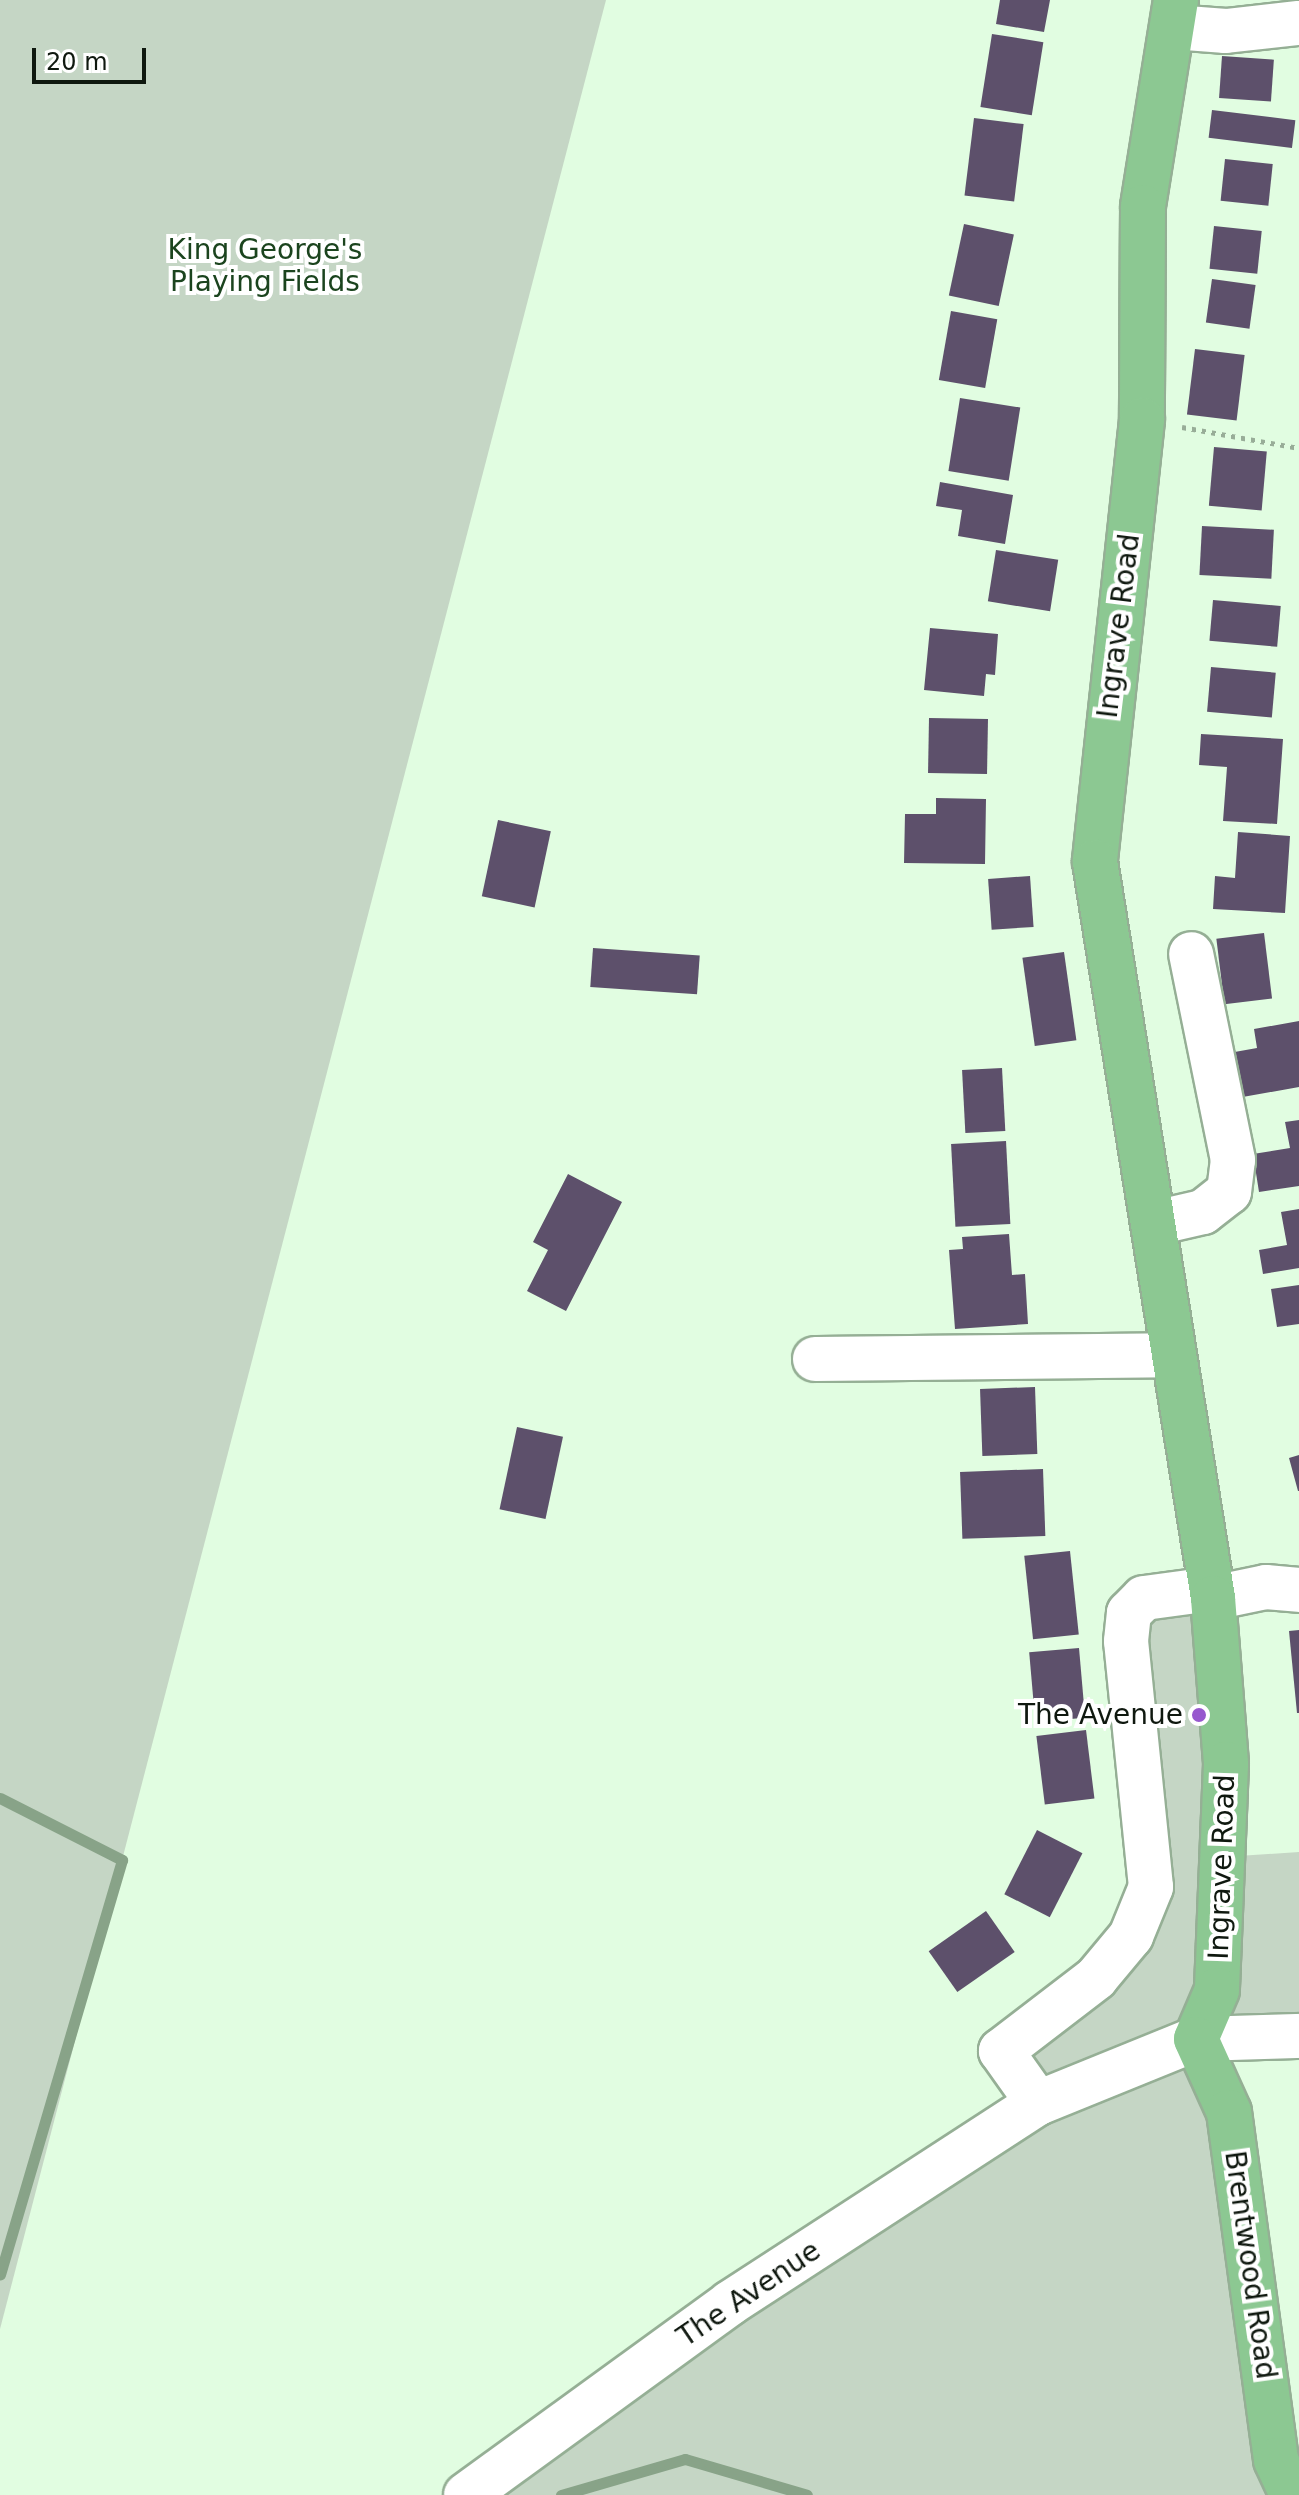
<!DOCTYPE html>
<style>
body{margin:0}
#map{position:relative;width:1299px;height:2495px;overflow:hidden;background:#e1fde1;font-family:"DejaVu Sans",sans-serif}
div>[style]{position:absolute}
.green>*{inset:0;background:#c5d6c5}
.stream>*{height:11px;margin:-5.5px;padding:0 5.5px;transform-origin:5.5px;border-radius:5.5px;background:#88a388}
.building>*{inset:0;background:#5d506b;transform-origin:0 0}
.path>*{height:5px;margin-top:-2.5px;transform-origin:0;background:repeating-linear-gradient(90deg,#98ad98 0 4px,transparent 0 10px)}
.roads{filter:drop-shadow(2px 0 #95af95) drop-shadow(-2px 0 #95af95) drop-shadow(0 2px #95af95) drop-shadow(0 -2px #95af95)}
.minor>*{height:44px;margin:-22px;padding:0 22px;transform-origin:22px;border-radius:22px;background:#fff}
.tertiary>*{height:44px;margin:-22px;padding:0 22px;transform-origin:22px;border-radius:22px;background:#fff}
.primary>*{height:44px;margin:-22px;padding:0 22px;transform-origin:22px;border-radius:22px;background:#8cc892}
.dots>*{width:22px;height:22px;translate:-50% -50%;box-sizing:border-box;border:4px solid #fff;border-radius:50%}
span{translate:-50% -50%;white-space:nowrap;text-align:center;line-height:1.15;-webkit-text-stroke:8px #fff;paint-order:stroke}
.park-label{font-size:28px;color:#1b441e}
.street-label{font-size:28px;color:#0f180f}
.poi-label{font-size:28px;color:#0f180f}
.right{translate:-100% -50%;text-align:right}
.scale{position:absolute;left:32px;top:48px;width:114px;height:36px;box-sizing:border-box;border:4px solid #0f180f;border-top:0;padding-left:10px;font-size:24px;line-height:28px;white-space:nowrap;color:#0f180f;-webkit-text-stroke:6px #fff;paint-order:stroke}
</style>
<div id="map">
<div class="green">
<i style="clip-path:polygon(0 0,606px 0,0 2329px)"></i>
<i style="clip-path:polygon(1211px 1589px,1223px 1857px,1299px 1852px,1299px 2036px,1197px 2039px,1293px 2495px,458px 2495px,1038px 2104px,1001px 2051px,1131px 1936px,1129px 1613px)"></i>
</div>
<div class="stream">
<i style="left:0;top:1798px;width:137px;rotate:26.9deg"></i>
<i style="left:122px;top:1860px;width:432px;rotate:106.4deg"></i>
<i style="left:561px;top:2495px;width:129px;rotate:-16.2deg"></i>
<i style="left:685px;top:2459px;width:127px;rotate:16.4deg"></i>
</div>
<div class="building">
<i style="clip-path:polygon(1000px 0,1050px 0,1044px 32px,996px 24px)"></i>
<i style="left:992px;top:34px;width:52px;height:74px;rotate:9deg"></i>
<i style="left:1222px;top:56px;width:52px;height:42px;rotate:4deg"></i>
<i style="left:1212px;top:110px;width:84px;height:28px;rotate:7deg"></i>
<i style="left:974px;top:118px;width:50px;height:78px;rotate:7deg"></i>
<i style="left:1225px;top:159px;width:48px;height:42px;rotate:6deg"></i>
<i style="left:964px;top:224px;width:51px;height:73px;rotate:12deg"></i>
<i style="left:1214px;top:226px;width:48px;height:43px;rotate:6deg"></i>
<i style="left:1212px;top:279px;width:44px;height:44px;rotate:8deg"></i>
<i style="left:951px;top:311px;width:47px;height:70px;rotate:10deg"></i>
<i style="left:1195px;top:349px;width:50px;height:66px;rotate:7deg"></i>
<i style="left:960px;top:398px;width:61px;height:74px;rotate:9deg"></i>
<i style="left:1214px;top:447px;width:53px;height:59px;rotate:5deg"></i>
<i style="clip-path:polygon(940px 482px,1013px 495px,1005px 544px,958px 536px,962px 510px,936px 506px)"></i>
<i style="left:1202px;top:526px;width:72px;height:49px;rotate:3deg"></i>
<i style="left:996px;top:550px;width:63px;height:52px;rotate:9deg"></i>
<i style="left:1213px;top:600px;width:68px;height:41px;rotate:5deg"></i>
<i style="clip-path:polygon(930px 628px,998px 634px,995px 675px,986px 674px,984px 696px,924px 690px)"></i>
<i style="left:1211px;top:667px;width:65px;height:45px;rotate:5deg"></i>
<i style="left:929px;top:718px;width:59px;height:55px;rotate:1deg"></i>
<i style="clip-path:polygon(1201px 734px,1283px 739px,1277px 824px,1223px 821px,1227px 767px,1199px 765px)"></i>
<i style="clip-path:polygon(936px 798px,986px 799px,985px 864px,904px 863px,905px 814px,936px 814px)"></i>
<i style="left:498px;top:820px;width:54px;height:78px;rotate:12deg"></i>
<i style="clip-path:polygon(1238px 832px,1290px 836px,1285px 913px,1213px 909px,1215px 876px,1235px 878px)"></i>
<i style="left:1030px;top:876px;width:51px;height:42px;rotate:86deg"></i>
<i style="left:1264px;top:933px;width:66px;height:48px;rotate:83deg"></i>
<i style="left:593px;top:948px;width:107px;height:39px;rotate:4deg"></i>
<i style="left:1064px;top:952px;width:89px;height:42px;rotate:82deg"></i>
<i style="clip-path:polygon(1299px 1021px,1299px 1087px,1237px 1098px,1229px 1053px,1257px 1048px,1254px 1029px)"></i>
<i style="left:1002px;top:1068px;width:63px;height:40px;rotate:87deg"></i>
<i style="clip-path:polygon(1299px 1120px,1299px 1186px,1259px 1192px,1253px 1154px,1290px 1148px,1285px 1122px)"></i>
<i style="left:1006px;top:1141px;width:83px;height:55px;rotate:87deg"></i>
<i style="clip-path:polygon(568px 1174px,622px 1202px,566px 1311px,527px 1291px,548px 1250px,533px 1242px)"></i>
<i style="clip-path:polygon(1299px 1209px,1299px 1268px,1263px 1274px,1259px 1250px,1287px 1245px,1281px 1212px)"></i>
<i style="clip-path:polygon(1009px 1234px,1012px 1275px,1025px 1274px,1028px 1324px,955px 1329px,949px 1250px,963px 1249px,962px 1237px)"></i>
<i style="clip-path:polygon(1299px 1285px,1299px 1324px,1277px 1327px,1271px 1289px)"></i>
<i style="left:1035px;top:1387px;width:67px;height:55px;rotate:88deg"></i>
<i style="left:517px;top:1427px;width:47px;height:84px;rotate:12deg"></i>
<i style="clip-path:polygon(1299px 1455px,1299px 1491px,1298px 1491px,1289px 1458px)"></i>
<i style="left:1043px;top:1469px;width:67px;height:83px;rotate:88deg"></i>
<i style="left:1070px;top:1551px;width:84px;height:46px;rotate:84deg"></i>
<i style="clip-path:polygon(1299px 1630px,1299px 1713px,1297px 1713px,1289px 1631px)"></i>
<i style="left:1079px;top:1648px;width:70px;height:50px;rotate:85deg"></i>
<i style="left:1086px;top:1730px;width:69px;height:50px;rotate:83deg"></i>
<i style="left:1037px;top:1830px;width:51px;height:72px;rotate:27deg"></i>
<i style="left:986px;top:1911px;width:50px;height:70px;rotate:55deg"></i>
</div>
<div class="path">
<i style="left:1182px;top:427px;width:119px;rotate:10.2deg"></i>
</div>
<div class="roads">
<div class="minor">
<i style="left:1173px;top:27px;width:53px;rotate:4.3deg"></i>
<i style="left:1226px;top:31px;width:73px;rotate:-6.3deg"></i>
<i style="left:1155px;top:1223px;width:49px;rotate:-12.9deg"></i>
<i style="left:1203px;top:1212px;width:33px;rotate:-38deg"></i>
<i style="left:1229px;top:1192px;width:32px;rotate:-83deg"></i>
<i style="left:1233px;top:1160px;width:210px;rotate:-101.5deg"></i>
<i style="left:815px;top:1359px;width:356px;rotate:-0.6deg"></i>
<i style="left:1213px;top:1598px;width:54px;rotate:-11.7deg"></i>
<i style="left:1266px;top:1587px;width:33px;rotate:5deg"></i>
<i style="left:1196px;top:2039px;width:103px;rotate:-1.7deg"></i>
<i style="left:1038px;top:2103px;width:64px;rotate:-125.4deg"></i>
<i style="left:1001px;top:2051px;width:120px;rotate:-37.5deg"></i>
<i style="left:1096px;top:1978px;width:55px;rotate:-50.2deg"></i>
<i style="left:1131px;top:1936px;width:53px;rotate:-67.8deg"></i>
<i style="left:1151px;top:1887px;width:247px;rotate:-95.8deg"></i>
<i style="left:1126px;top:1641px;width:28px;rotate:-84deg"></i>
<i style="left:1129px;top:1613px;width:21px;rotate:-45deg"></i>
<i style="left:1144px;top:1598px;width:68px;rotate:-7.7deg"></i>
</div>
<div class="tertiary">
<i style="left:466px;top:2495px;width:326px;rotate:-36deg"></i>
<i style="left:730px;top:2303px;width:367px;rotate:-33deg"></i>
<i style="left:1038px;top:2103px;width:170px;rotate:-22.1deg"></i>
</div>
<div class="primary">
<i style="left:1176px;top:0;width:210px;rotate:99.1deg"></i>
<i style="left:1143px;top:207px;width:213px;rotate:90.3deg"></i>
<i style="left:1142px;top:420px;width:444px;rotate:96.1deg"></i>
<i style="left:1095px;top:862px;width:745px;rotate:80.89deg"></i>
<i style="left:1213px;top:1598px;width:167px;rotate:85.5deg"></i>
<i style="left:1226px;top:1764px;width:226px;rotate:92.3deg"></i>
<i style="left:1217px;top:1990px;width:53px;rotate:113.2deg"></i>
<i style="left:1196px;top:2039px;width:80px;rotate:65.7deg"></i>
<i style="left:1229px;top:2112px;width:351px;rotate:82.3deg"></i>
<i style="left:1276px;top:2460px;width:38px;rotate:65deg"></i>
</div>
</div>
<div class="dots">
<i style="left:1199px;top:1715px;background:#9758ce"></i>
</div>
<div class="park-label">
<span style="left:265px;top:266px">King George's<br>Playing Fields</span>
</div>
<div class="street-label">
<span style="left:1119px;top:626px;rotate:-83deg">Ingrave Road</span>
<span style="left:1222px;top:1867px;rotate:-88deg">Ingrave Road</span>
<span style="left:1250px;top:2265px;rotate:82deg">Brentwood Road</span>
<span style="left:749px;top:2294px;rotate:-34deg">The Avenue</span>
</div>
<div class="poi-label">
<span class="right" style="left:1183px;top:1715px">The Avenue</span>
</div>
<div class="scale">20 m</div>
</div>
